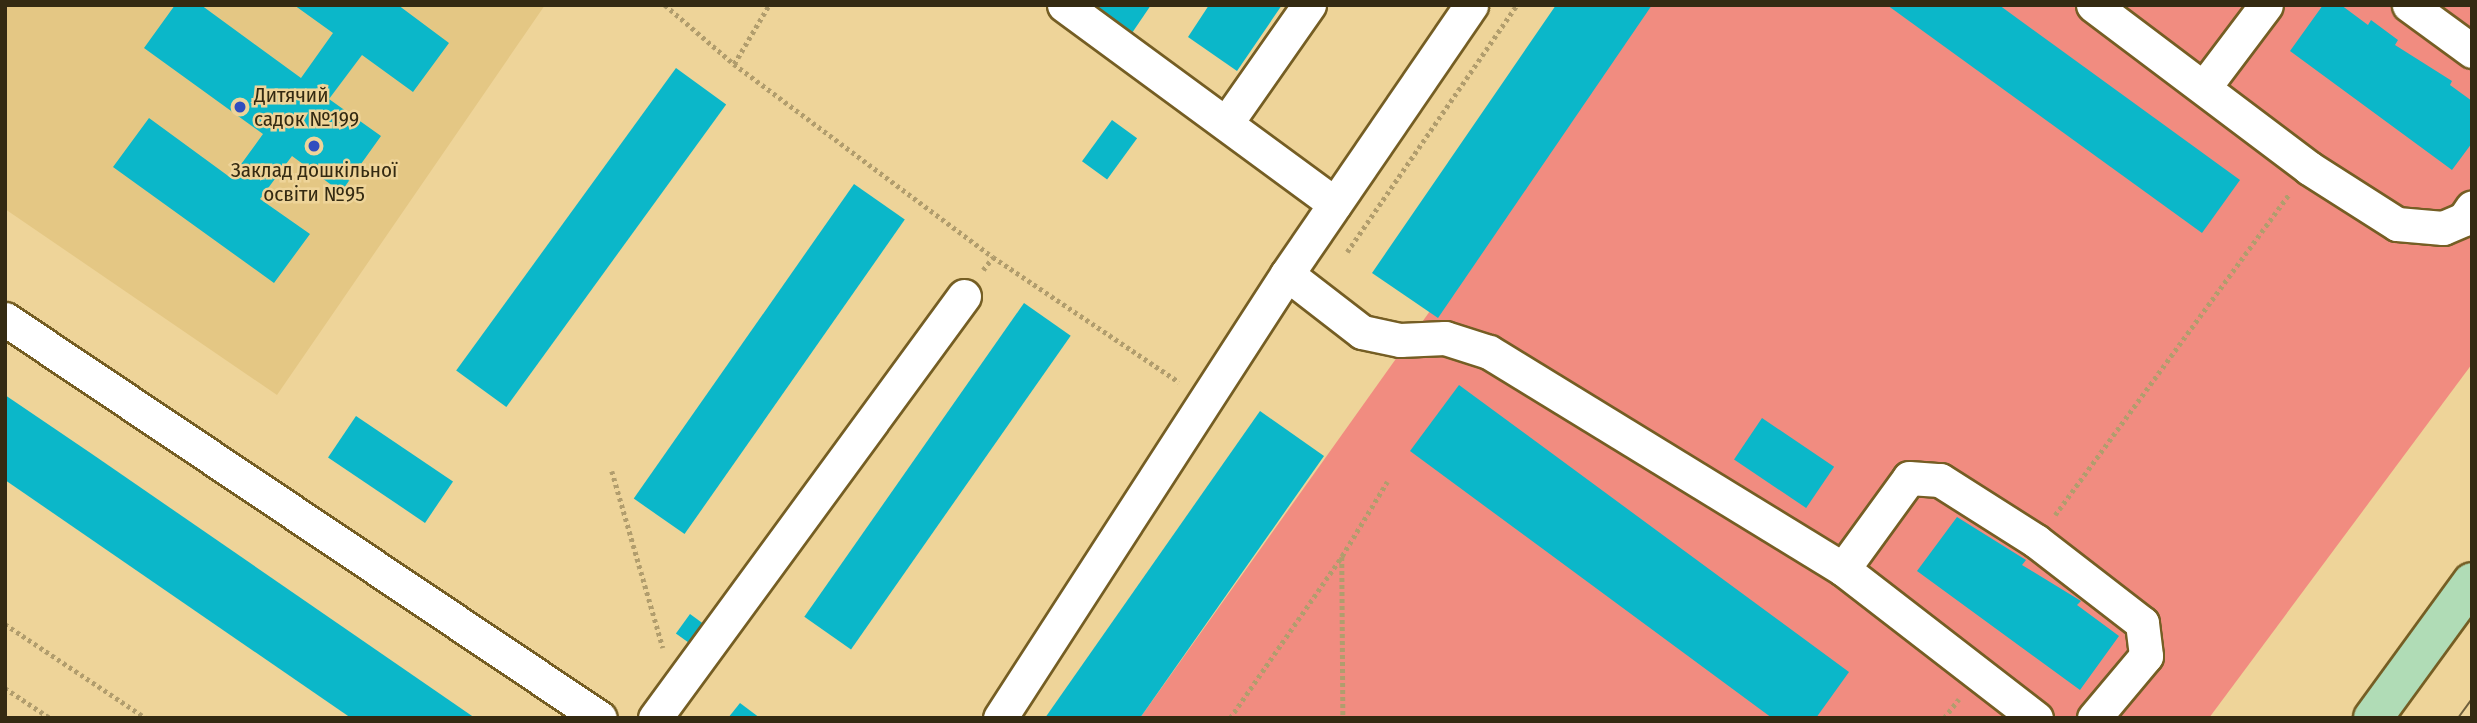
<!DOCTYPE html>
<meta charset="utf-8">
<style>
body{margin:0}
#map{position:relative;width:2477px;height:723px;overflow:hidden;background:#eed499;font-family:"Fira Sans Condensed",sans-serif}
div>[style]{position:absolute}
.built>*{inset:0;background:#e4c784}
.green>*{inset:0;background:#f18c80}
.building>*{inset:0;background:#0bb7c9;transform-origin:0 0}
.path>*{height:4.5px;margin-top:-2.25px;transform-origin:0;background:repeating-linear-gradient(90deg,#b19d6d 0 3.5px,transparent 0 7px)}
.roads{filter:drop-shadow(2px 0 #755e24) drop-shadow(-2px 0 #755e24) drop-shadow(0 2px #755e24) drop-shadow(0 -2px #755e24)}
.minor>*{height:33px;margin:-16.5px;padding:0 16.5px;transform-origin:16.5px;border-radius:16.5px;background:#fff}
.major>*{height:38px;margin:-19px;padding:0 19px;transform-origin:19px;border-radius:19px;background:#b0dcb6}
.tram>*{height:2px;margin:-1px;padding:0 1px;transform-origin:1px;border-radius:1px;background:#6e5f3c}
.dots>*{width:19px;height:19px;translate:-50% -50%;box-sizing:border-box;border:4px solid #eed499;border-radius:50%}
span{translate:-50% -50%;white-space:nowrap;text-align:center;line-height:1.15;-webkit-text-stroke:5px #eed499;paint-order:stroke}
.poi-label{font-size:21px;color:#342a12}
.left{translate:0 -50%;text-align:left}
.frame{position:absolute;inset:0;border:7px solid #342a12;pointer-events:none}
</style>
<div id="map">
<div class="built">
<i style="clip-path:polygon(5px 5px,545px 5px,277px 395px,5px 209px)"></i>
</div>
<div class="green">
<i style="clip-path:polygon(1648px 5px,2472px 5px,2472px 364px,2209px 718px,1140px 718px)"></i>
</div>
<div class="building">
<i style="clip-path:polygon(175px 5px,201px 5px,301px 78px,333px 33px,294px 5px,398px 5px,449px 43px,413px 92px,362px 55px,329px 99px,381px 136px,341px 192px,292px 156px,260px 199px,310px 234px,274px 283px,113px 167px,149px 118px,231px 178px,263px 134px,144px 48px)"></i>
<i style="clip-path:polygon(1093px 5px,1151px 5px,1132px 33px)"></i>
<i style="clip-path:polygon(1209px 5px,1282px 5px,1237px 71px,1188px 37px)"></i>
<i style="clip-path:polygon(1556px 5px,1652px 5px,1438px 318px,1372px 273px)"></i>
<i style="clip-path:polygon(1887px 5px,1999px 5px,2240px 180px,2202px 233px)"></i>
<i style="clip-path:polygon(2323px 5px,2341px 5px,2368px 25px,2371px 20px,2398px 40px,2395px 45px,2452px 81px,2450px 85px,2472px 101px,2472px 143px,2452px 170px,2290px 51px)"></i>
<i style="left:676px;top:68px;width:62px;height:374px;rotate:36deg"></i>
<i style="left:1112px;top:120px;width:31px;height:51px;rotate:36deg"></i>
<i style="left:854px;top:184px;width:62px;height:384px;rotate:35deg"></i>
<i style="left:1024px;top:303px;width:57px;height:383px;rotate:35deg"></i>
<i style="clip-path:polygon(1459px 385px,1849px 672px,1816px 718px,1772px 718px,1410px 451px)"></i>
<i style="clip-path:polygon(5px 395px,92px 454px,475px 718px,351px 718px,5px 480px)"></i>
<i style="clip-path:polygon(1260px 411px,1324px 456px,1140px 718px,1045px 718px)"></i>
<i style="left:356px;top:416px;width:117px;height:50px;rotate:34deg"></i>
<i style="left:1762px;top:418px;width:87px;height:50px;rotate:34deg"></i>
<i style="clip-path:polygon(1957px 517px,2026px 560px,2022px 565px,2081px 601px,2077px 605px,2119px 636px,2080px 690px,1917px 571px)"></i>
<i style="left:690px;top:614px;width:22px;height:24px;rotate:36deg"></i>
<i style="clip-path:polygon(740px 703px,760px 718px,728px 718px)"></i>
</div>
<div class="path">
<i style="left:665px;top:5px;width:91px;rotate:40.5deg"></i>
<i style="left:734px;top:64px;width:323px;rotate:36.7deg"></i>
<i style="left:993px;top:257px;width:224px;rotate:33.9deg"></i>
<i style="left:734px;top:64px;width:69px;rotate:-59.3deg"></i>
<i style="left:1347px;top:252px;width:300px;rotate:-55.5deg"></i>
<i style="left:983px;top:270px;width:16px;rotate:-52deg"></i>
<i style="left:612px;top:471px;width:184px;rotate:73.9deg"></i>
<i style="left:2055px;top:515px;width:397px;rotate:-53.9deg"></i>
<i style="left:1342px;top:557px;width:161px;rotate:89.6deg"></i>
<i style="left:5px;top:624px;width:169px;rotate:33.7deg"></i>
<i style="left:5px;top:688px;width:54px;rotate:33.7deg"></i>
<i style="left:1230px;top:718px;width:197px;rotate:-55.3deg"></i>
<i style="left:1342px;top:556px;width:87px;rotate:-58.7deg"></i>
<i style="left:1944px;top:718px;width:24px;rotate:-52deg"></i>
</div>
<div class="roads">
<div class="minor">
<i style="left:1064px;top:5px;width:336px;rotate:36.3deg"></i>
<i style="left:2093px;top:5px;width:271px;rotate:37deg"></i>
<i style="left:2309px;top:168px;width:104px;rotate:32.5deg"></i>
<i style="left:2397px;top:224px;width:46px;rotate:5deg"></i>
<i style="left:2443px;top:228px;width:23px;rotate:-23deg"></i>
<i style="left:2464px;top:219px;width:14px;rotate:-56deg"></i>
<i style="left:2409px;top:5px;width:78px;rotate:36.1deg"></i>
<i style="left:2205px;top:86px;width:101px;rotate:-53deg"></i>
<i style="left:1227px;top:122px;width:143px;rotate:-55deg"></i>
<i style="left:1287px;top:274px;width:95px;rotate:37.7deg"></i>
<i style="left:1362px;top:332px;width:39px;rotate:12deg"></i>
<i style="left:1400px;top:340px;width:45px;rotate:-2.5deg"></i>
<i style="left:1445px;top:338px;width:46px;rotate:17.7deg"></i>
<i style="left:1489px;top:352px;width:415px;rotate:31.5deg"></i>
<i style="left:1843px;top:569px;width:244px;rotate:37.7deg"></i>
<i style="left:5px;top:319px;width:716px;rotate:33.85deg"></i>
<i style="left:1843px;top:569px;width:112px;rotate:-54deg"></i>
<i style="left:1909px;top:478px;width:31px;rotate:4deg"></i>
<i style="left:1940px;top:480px;width:114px;rotate:32.4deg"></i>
<i style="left:2036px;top:541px;width:134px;rotate:37.7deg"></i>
<i style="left:2142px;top:623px;width:33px;rotate:83deg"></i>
<i style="left:2146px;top:656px;width:81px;rotate:130deg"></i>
<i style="left:655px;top:718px;width:523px;rotate:-53.79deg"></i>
<i style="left:1000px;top:718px;width:529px;rotate:-57.12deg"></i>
<i style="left:1287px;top:274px;width:326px;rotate:-55.6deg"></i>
</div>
<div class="major">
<i style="left:2373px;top:718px;width:168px;rotate:-53.9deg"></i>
</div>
</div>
<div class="tram">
<i style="left:2458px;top:718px;width:24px;rotate:-54deg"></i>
</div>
<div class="dots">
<i style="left:240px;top:107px;background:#304ebf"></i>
<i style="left:314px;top:146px;background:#304ebf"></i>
</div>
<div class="poi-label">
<span class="left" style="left:254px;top:107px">Дитячий<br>садок №199</span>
<span style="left:314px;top:182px">Заклад дошкільної<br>освіти №95</span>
</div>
<div class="frame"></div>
</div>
